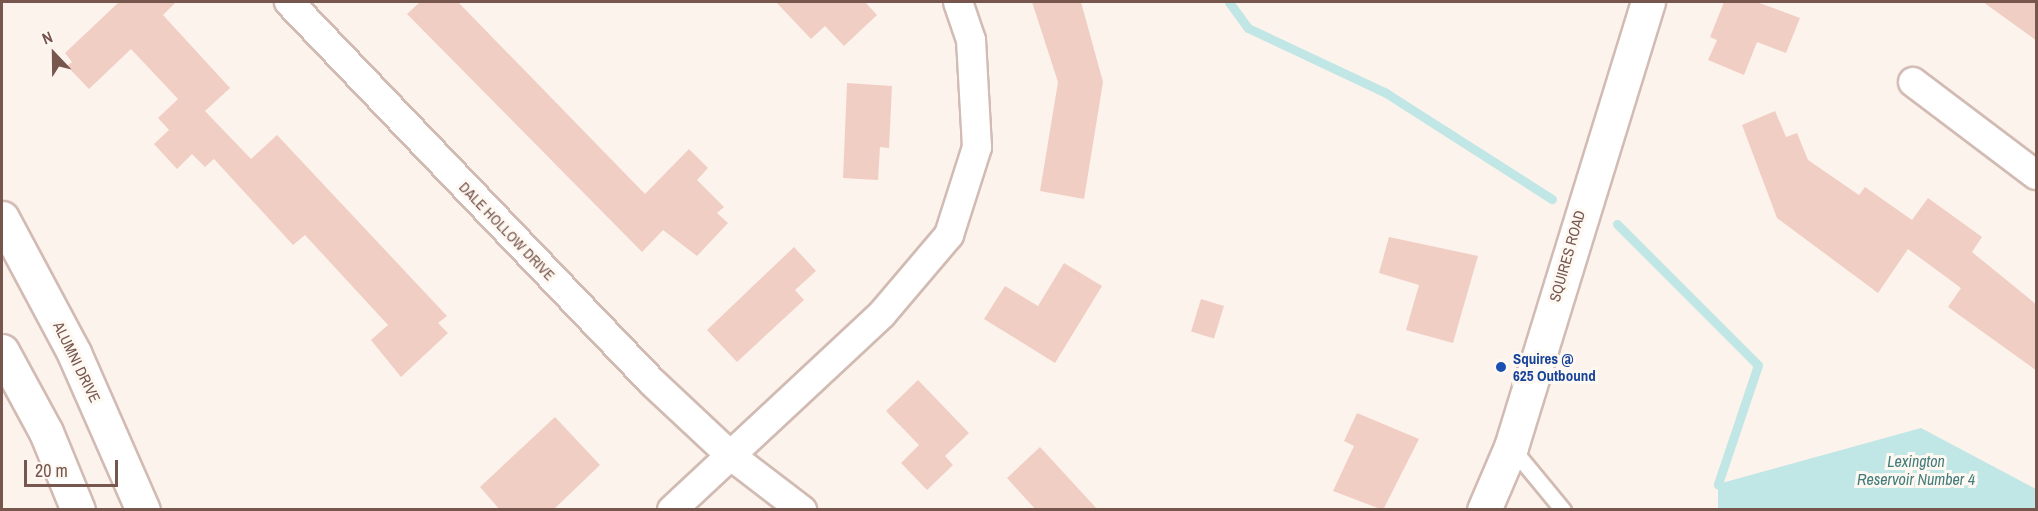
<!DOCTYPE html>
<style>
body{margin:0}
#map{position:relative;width:2038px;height:511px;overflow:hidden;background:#fcf3ec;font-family:"Archivo Narrow",sans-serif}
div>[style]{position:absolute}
.water>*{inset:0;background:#c0e6e5}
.stream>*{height:9px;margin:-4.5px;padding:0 4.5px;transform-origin:4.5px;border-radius:4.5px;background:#c0e6e5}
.building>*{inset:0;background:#f1cec4;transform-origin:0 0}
.roads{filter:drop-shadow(2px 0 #d1bbb3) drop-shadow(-2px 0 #d1bbb3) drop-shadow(0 2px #d1bbb3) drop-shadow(0 -2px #d1bbb3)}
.service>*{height:15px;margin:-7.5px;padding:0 7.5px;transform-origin:7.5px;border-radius:7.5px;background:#fff}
.minor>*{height:28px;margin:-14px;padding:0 14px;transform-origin:14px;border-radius:14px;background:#fff}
.tertiary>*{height:33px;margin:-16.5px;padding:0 16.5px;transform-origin:16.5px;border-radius:16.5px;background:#fff}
.dots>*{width:16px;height:16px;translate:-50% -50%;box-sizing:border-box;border:3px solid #fef8f2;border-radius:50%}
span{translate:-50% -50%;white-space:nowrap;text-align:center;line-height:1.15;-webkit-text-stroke:6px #fef8f2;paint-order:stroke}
.street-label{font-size:15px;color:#77564e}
.transit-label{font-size:15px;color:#164399;font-weight:700}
.left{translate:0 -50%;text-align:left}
.water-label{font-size:16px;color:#427c7b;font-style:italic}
.frame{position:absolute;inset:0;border:3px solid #77564e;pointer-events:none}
.north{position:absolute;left:24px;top:24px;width:60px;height:60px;-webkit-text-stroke:4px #fef8f2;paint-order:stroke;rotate:338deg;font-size:16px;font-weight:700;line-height:24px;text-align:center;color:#77564e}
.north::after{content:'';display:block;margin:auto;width:21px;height:27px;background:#77564e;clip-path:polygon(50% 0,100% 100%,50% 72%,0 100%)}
.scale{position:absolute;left:24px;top:460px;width:94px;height:27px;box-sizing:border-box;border:3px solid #77564e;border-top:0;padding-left:8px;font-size:18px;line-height:21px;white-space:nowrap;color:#77564e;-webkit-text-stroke:4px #fef8f2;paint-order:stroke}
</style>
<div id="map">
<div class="water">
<i style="clip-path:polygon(1921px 428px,2036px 489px,2036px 509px,1718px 509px,1718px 484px)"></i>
</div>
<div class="stream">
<i style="left:1229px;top:2px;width:32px;rotate:54deg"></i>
<i style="left:1248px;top:28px;width:153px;rotate:25.2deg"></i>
<i style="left:1386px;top:93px;width:197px;rotate:32.6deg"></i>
<i style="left:1617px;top:224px;width:199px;rotate:45deg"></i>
<i style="left:1758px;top:365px;width:126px;rotate:108.6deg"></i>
</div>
<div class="building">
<i style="clip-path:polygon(119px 2px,176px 2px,163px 15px,230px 88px,205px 111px,251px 159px,277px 135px,447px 316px,438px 323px,448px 333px,401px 377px,371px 340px,388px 325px,305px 235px,293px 245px,214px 159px,205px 167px,192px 154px,177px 169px,154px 144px,169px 130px,158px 118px,178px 99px,131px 49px,89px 89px,67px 66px,72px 62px,65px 53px)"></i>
<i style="clip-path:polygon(420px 2px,458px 2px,645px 194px,689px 149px,708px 168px,697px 180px,724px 207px,717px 213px,728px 223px,697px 256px,663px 230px,642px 252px,407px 14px)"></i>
<i style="clip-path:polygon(776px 2px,865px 2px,877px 15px,844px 46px,825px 26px,811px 39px)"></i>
<i style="clip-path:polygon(1032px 2px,1081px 2px,1103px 82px,1084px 199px,1040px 191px,1058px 82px)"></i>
<i style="clip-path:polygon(1724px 2px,1757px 2px,1800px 18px,1786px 53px,1757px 42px,1744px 75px,1708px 60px,1717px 40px,1710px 37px)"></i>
<i style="clip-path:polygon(1983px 2px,2037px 2px,2037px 41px)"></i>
<i style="clip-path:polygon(847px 83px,892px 86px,889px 148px,880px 147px,878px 180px,843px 178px)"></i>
<i style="clip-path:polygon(1775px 111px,1786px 137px,1797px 133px,1808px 160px,1859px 195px,1865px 187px,1912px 220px,1928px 198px,1982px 237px,1972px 252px,2037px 305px,2037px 371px,1948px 307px,1961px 288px,1908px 249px,1878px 293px,1777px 218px,1742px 125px)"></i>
<i style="clip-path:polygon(1389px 237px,1478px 256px,1453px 343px,1406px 330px,1419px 285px,1379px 273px)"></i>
<i style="clip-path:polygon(794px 247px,816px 271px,795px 290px,804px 300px,737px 362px,707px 330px)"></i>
<i style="clip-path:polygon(1064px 263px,1102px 286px,1055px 363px,984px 319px,1005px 286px,1038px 306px)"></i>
<i style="left:1201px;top:299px;width:24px;height:34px;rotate:17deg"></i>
<i style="clip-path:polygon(918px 380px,969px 433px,945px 456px,953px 465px,927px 490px,901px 463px,919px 445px,886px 411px)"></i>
<i style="clip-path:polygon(1357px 413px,1419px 439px,1383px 510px,1333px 491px,1354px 446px,1344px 441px)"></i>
<i style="clip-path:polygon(555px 417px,600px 465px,553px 510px,500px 510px,480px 487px)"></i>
<i style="clip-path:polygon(1040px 447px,1098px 510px,1036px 510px,1007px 478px)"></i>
</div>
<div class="roads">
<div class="service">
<i style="left:1511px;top:447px;width:82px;rotate:50.5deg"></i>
</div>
<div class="minor">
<i style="left:289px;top:2px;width:526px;rotate:46.31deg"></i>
<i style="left:652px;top:382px;width:107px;rotate:43.1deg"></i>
<i style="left:730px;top:455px;width:91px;rotate:37.4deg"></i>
<i style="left:1913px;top:82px;width:154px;rotate:37.1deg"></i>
<i style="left:672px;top:510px;width:287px;rotate:-43deg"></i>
<i style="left:882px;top:314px;width:104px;rotate:-49.7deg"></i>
<i style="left:949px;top:235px;width:92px;rotate:-72.3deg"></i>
<i style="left:977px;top:147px;width:107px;rotate:-93.2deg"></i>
<i style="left:971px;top:40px;width:40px;rotate:-108.9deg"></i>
</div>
<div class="tertiary">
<i style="left:2px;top:218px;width:153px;rotate:61.9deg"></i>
<i style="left:74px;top:353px;width:171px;rotate:66.3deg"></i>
<i style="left:2px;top:351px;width:92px;rotate:61.5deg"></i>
<i style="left:46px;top:432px;width:84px;rotate:67.7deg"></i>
<i style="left:1484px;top:510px;width:69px;rotate:-66.8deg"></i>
<i style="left:1511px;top:447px;width:466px;rotate:-72.9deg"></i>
</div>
</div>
<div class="dots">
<i style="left:1501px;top:367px;background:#1a4fb4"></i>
</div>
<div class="street-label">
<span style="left:507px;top:231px;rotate:46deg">DALE HOLLOW DRIVE</span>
<span style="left:1567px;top:256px;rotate:-74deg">SQUIRES ROAD</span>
<span style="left:77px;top:362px;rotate:64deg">ALUMNI DRIVE</span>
</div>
<div class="transit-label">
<span class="left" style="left:1513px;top:367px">Squires @<br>625 Outbound</span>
</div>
<div class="water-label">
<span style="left:1916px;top:470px">Lexington<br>Reservoir Number 4</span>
</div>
<div class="frame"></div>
<div class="north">N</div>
<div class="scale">20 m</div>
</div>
